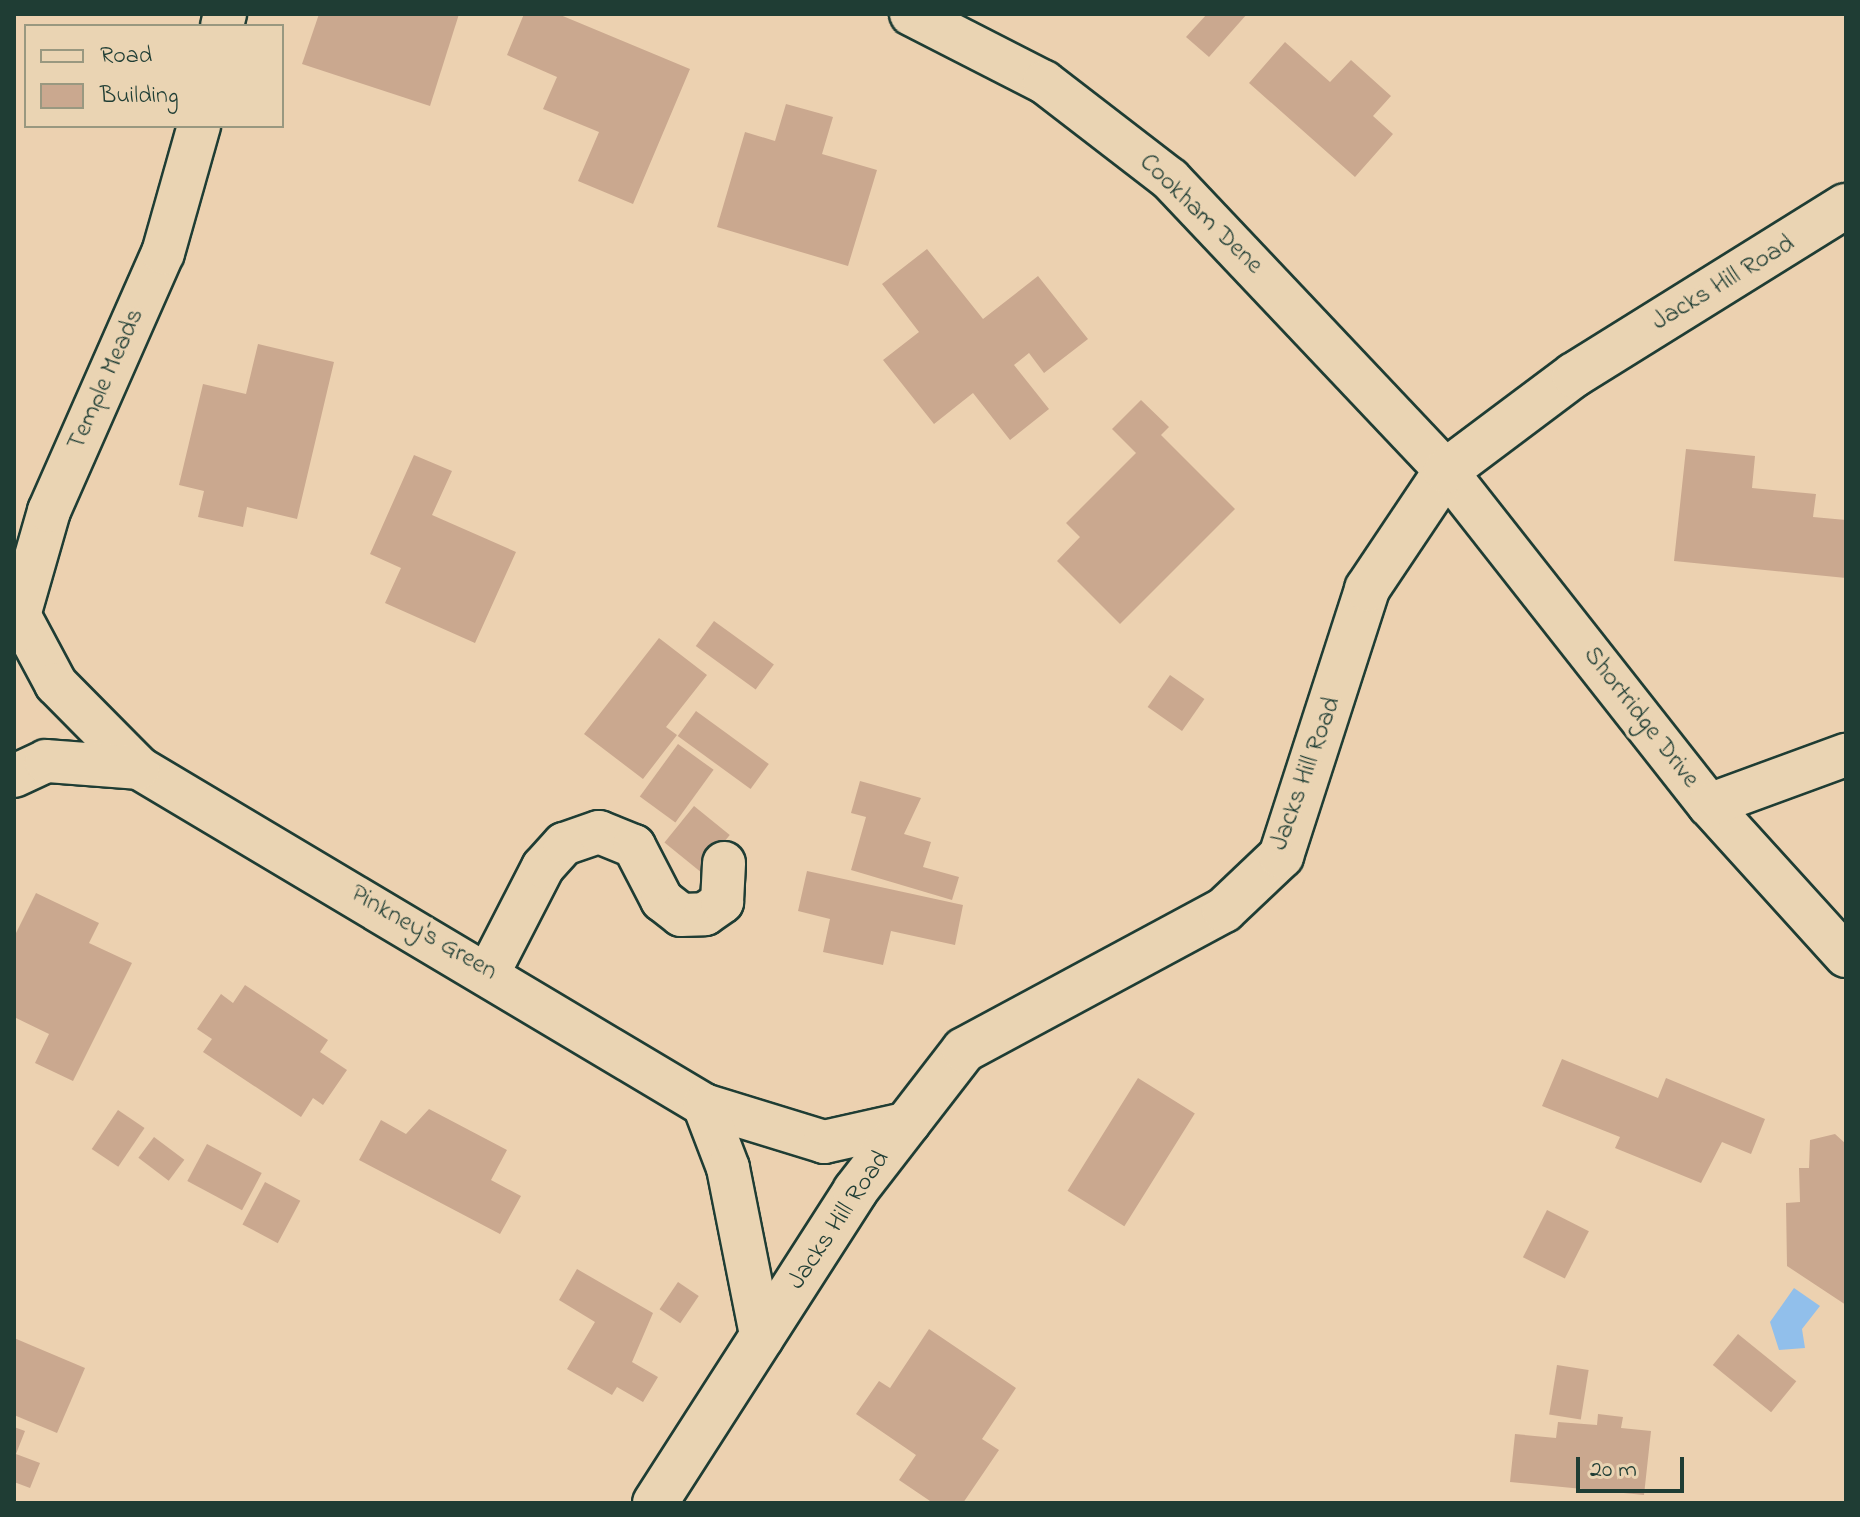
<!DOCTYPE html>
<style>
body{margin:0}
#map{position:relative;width:1860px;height:1517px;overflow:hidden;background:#ecd1b0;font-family:"Indie Flower",sans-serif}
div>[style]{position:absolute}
.water>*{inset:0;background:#91bfeb}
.building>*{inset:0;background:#caa88f;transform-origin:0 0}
.roads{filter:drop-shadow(2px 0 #1f3d34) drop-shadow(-2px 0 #1f3d34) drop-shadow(0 2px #1f3d34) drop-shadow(0 -2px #1f3d34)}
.street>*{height:42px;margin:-21px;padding:0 21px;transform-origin:21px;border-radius:21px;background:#ead4b3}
.secondary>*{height:44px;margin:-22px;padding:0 22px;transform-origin:22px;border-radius:22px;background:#ead4b3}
span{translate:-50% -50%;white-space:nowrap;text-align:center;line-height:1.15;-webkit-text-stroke:7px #ead4b3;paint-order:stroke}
.street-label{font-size:26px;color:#1f3d34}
.frame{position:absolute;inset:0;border:16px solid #1f3d34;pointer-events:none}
.legend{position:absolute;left:24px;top:24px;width:260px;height:104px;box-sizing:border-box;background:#ead4b3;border:2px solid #999880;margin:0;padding:10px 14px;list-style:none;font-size:24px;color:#1f3d34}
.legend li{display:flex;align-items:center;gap:16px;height:40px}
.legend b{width:40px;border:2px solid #999880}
.scale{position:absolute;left:1576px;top:1457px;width:108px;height:36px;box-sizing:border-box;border:4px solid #1f3d34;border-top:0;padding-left:10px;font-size:24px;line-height:28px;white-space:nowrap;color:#1f3d34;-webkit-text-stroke:6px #ead4b3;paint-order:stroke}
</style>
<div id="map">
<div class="water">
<i style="clip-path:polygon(1794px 1288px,1820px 1306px,1802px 1329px,1805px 1348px,1779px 1350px,1770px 1322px)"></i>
</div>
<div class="building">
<i style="clip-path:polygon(319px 14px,459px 14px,430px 106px,302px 64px)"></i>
<i style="clip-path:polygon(524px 14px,558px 14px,690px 69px,633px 204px,578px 181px,599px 132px,543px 109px,557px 77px,507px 55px)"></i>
<i style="clip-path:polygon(1207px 14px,1247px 14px,1209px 57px,1186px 37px)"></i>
<i style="clip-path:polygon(1285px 42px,1330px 82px,1351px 60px,1391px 96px,1373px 116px,1393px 134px,1355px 177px,1249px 83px)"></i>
<i style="clip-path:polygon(786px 104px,833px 117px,822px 154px,877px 170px,848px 266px,717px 227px,745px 132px,775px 141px)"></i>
<i style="clip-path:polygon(927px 249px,983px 319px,1038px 276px,1088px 339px,1044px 373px,1029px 353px,1014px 365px,1049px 409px,1010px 440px,973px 393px,934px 424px,883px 360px,919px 332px,882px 284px)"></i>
<i style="clip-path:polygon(258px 344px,334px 362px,297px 519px,247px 507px,243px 527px,198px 517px,204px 491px,179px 485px,203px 384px,246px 394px)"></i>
<i style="clip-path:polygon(1141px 400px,1169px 427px,1161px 435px,1235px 509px,1120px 624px,1057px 561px,1080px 537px,1066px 523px,1136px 453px,1112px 429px)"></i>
<i style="clip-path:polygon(1686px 449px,1755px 456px,1752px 488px,1816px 494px,1813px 517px,1846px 520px,1846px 578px,1674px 561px)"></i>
<i style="clip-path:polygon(414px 455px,452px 471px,432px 515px,516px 552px,475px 643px,385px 603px,401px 568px,370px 554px)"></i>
<i style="left:714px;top:621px;width:74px;height:31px;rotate:36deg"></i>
<i style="clip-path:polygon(659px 638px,707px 675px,666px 727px,677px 735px,643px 779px,584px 734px)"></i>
<i style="left:1170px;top:675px;width:42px;height:39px;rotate:35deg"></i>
<i style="left:696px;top:711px;width:90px;height:31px;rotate:36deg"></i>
<i style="left:678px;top:744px;width:44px;height:65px;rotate:36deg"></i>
<i style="clip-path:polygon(860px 781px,921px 798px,904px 834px,931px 842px,923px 867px,959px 877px,952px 900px,851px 870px,866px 817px,851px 813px)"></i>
<i style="left:694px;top:806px;width:46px;height:47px;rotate:39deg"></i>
<i style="clip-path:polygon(807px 871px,963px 905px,955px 945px,891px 931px,883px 965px,823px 952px,830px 919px,798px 911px)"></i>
<i style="clip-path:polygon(36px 893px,99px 923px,89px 943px,132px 963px,73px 1081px,35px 1063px,49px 1034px,14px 1017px,14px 937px)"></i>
<i style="clip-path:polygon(245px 985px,328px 1040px,320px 1052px,347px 1070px,323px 1105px,313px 1098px,301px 1117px,203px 1052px,212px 1039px,197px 1029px,221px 994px,233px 1003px)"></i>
<i style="clip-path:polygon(1562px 1059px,1658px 1098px,1666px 1078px,1765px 1119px,1751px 1154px,1722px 1142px,1701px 1183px,1615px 1148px,1620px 1137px,1542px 1106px)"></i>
<i style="left:1138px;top:1078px;width:67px;height:133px;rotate:32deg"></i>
<i style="clip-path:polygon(429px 1109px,507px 1150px,491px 1180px,521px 1196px,500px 1234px,359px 1160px,381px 1120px,406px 1134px)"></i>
<i style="left:118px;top:1110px;width:32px;height:47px;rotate:34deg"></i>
<i style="clip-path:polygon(1835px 1134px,1846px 1144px,1846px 1305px,1787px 1266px,1786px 1203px,1800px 1202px,1799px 1168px,1809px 1168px,1810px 1140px)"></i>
<i style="left:154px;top:1137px;width:38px;height:26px;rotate:37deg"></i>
<i style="left:207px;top:1144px;width:62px;height:42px;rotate:28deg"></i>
<i style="left:265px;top:1182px;width:40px;height:48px;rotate:28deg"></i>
<i style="left:1547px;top:1210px;width:47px;height:53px;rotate:27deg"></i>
<i style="clip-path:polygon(577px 1269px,653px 1313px,632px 1362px,658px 1377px,643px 1402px,617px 1387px,612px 1395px,567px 1369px,595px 1322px,559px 1300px)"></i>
<i style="left:678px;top:1282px;width:25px;height:33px;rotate:34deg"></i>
<i style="clip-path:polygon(929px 1329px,1016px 1388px,982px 1439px,999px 1450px,963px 1503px,933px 1503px,899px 1480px,916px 1455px,856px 1414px,879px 1381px,890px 1388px)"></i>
<i style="left:1738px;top:1334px;width:75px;height:40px;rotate:39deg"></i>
<i style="clip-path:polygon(14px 1338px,85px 1368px,57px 1433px,14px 1415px)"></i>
<i style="left:1557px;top:1365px;width:32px;height:50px;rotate:9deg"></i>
<i style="clip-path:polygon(1598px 1414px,1623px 1417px,1621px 1428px,1651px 1431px,1644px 1495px,1510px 1482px,1515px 1434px,1556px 1438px,1558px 1422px,1597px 1425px)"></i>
<i style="clip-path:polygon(14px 1427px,25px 1431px,16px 1454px,40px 1463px,30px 1488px,14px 1482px)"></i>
</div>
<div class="roads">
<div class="street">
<i style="left:911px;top:14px;width:149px;rotate:27.1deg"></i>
<i style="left:1044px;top:82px;width:159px;rotate:37.6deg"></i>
<i style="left:1170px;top:179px;width:402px;rotate:46.6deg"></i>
<i style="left:1446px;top:471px;width:425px;rotate:51.8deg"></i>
<i style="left:1709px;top:805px;width:204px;rotate:47.8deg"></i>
<i style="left:222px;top:26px;width:12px;rotate:-76deg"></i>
<i style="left:17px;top:611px;width:83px;rotate:61.9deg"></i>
<i style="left:56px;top:684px;width:118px;rotate:45.3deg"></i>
<i style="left:139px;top:768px;width:658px;rotate:30.81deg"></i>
<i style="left:704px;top:1105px;width:126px;rotate:17.1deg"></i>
<i style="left:824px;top:1142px;width:87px;rotate:-12.6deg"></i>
<i style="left:14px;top:633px;width:127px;rotate:-74deg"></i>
<i style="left:49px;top:511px;width:282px;rotate:-66.2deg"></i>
<i style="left:163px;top:253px;width:132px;rotate:-74.2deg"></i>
<i style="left:14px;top:776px;width:35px;rotate:-25deg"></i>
<i style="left:46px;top:761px;width:93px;rotate:4.3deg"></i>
<i style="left:1709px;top:805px;width:146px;rotate:-20.1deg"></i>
<i style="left:489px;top:972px;width:118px;rotate:-62.8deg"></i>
<i style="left:543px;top:867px;width:31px;rotate:-48deg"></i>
<i style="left:564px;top:844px;width:37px;rotate:-19deg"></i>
<i style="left:599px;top:832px;width:38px;rotate:22deg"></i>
<i style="left:634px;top:846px;width:61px;rotate:62.6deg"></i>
<i style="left:662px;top:900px;width:24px;rotate:38deg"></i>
<i style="left:681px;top:915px;width:24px;rotate:-2deg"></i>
<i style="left:705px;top:914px;width:21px;rotate:-35deg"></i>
<i style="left:722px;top:902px;width:39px;rotate:-87deg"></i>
<i style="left:704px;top:1105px;width:67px;rotate:69.1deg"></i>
<i style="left:728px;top:1168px;width:174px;rotate:78.8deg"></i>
</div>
<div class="secondary">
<i style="left:655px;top:1503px;width:371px;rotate:-57.3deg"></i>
<i style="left:855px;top:1191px;width:178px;rotate:-52.3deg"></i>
<i style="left:964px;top:1050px;width:295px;rotate:-28.3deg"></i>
<i style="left:1224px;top:910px;width:79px;rotate:-43.5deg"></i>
<i style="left:1281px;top:856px;width:281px;rotate:-72.1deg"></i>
<i style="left:1367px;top:589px;width:142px;rotate:-56.2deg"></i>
<i style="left:1446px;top:471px;width:160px;rotate:-36.9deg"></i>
<i style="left:1574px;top:375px;width:320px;rotate:-31.9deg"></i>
</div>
</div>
<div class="street-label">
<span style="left:1200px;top:215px;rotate:44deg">Cookham Dene</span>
<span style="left:1724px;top:284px;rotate:-31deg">Jacks Hill Road</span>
<span style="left:107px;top:380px;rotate:-66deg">Temple Meads</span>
<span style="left:1640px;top:718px;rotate:52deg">Shortridge Drive</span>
<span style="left:1307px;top:774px;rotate:-70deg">Jacks Hill Road</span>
<span style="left:423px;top:934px;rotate:30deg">Pinkney's Green</span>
<span style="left:840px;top:1221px;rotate:-56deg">Jacks Hill Road</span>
</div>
<div class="frame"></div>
<ul class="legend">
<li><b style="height:10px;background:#ead4b3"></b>Road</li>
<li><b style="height:22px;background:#caa88f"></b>Building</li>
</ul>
<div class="scale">20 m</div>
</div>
